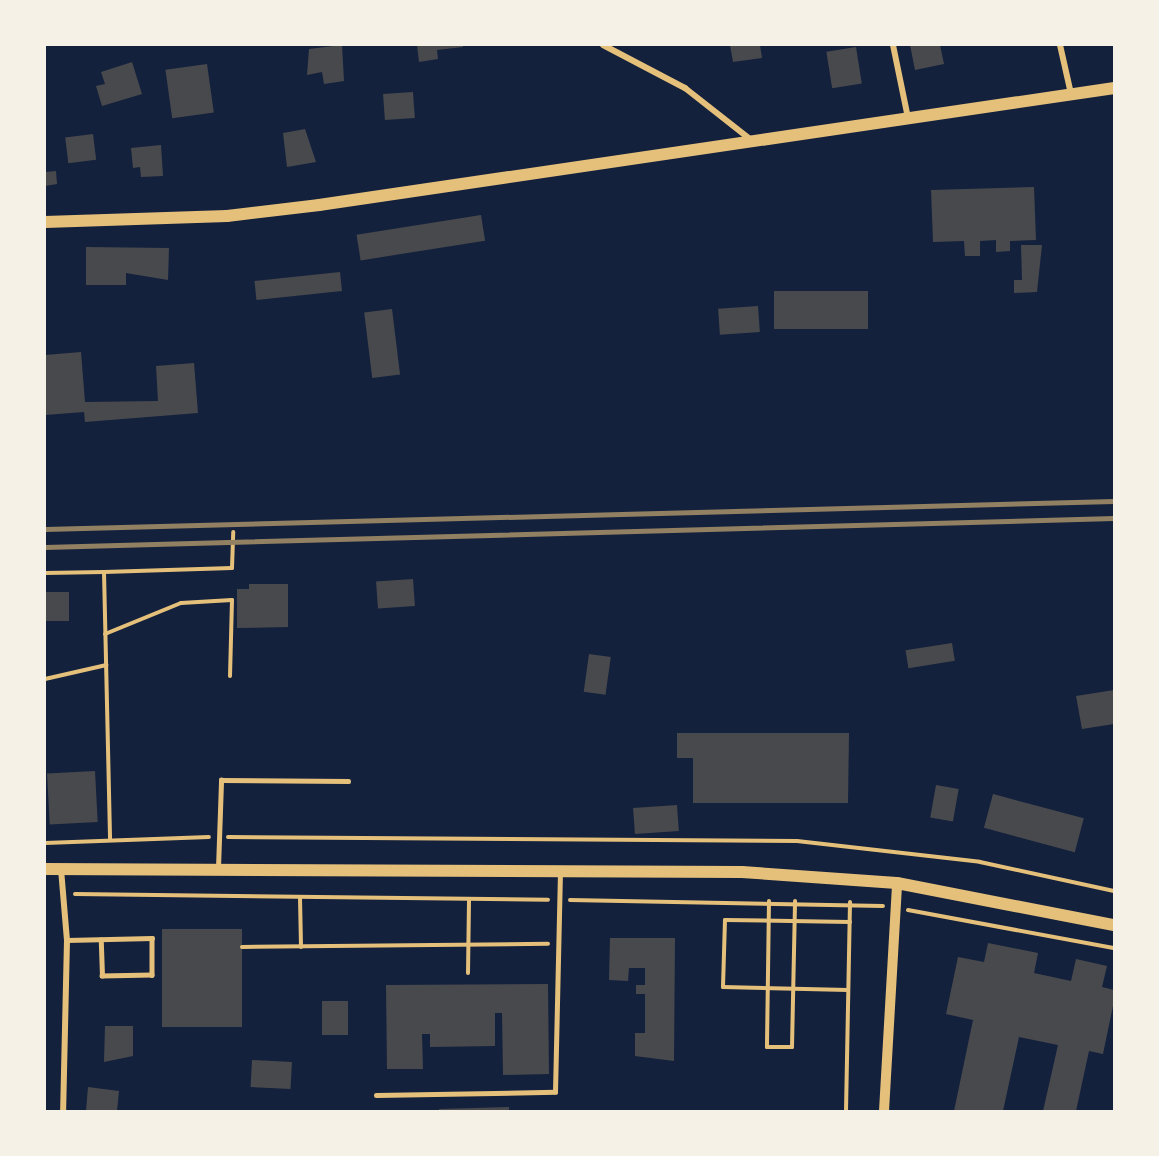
<!DOCTYPE html>
<style>
body{margin:0}
#map{position:relative;width:1159px;height:1156px;overflow:hidden;background:#14213d;font-family:"Noto Sans",sans-serif}
div>[style]{position:absolute}
.building>*{inset:0;background:#48494c;transform-origin:0 0}
.path>*{height:4px;margin:-2px;padding:0 2px;transform-origin:2px;border-radius:2px;background:#e5c07b}
.service>*{height:4.5px;margin:-2.25px;padding:0 2.25px;transform-origin:2.25px;border-radius:2.25px;background:#e5c07b}
.minor>*{height:6px;margin:-3px;padding:0 3px;transform-origin:3px;border-radius:3px;background:#e5c07b}
.tertiary>*{height:10px;margin:-5px;padding:0 5px;transform-origin:5px;border-radius:5px;background:#e5c07b}
.secondary>*{height:12px;margin:-6px;padding:0 6px;transform-origin:6px;border-radius:6px;background:#e5c07b}
.rail>*{height:4.5px;margin:-2.25px;padding:0 2.25px;transform-origin:2.25px;border-radius:2.25px;background:#918062}
span{translate:-50% -50%;white-space:nowrap;text-align:center;line-height:1.15;-webkit-text-stroke:4.5px #f6f1e7;paint-order:stroke}
.frame{position:absolute;inset:0;border:46px solid #f6f1e7;pointer-events:none}
</style>
<div id="map">
<div class="building">
<i style="clip-path:polygon(342px 45px,344px 81px,324px 84px,322px 72px,307px 75px,309px 49px)"></i>
<i style="clip-path:polygon(417px 45px,463px 45px,463px 47px,437px 50px,438px 59px,419px 62px)"></i>
<i style="clip-path:polygon(730px 45px,760px 45px,762px 58px,733px 62px)"></i>
<i style="clip-path:polygon(910px 45px,940px 45px,944px 64px,915px 70px)"></i>
<i style="left:856px;top:47px;width:37px;height:30px;rotate:81deg"></i>
<i style="clip-path:polygon(132px 62px,142px 94px,102px 106px,96px 86px,105px 84px,101px 72px)"></i>
<i style="left:207px;top:64px;width:49px;height:42px;rotate:82deg"></i>
<i style="left:413px;top:92px;width:26px;height:30px;rotate:86deg"></i>
<i style="clip-path:polygon(305px 129px,316px 162px,287px 167px,283px 133px)"></i>
<i style="left:93px;top:134px;width:26px;height:28px;rotate:83deg"></i>
<i style="clip-path:polygon(161px 145px,163px 176px,141px 177px,140px 167px,133px 168px,131px 148px)"></i>
<i style="clip-path:polygon(56px 171px,57px 184px,45px 186px,45px 172px)"></i>
<i style="clip-path:polygon(1034px 187px,1036px 240px,1010px 241px,1010px 251px,996px 252px,996px 240px,980px 241px,980px 256px,965px 256px,964px 241px,933px 242px,931px 190px)"></i>
<i style="left:481px;top:215px;width:26px;height:126px;rotate:81deg"></i>
<i style="clip-path:polygon(1021px 245px,1042px 245px,1037px 292px,1014px 293px,1014px 280px,1022px 280px)"></i>
<i style="clip-path:polygon(86px 247px,169px 248px,168px 280px,126px 273px,126px 285px,86px 285px)"></i>
<i style="left:340px;top:272px;width:19px;height:86px;rotate:84deg"></i>
<i style="left:868px;top:291px;width:38px;height:94px;rotate:90deg"></i>
<i style="left:758px;top:306px;width:26px;height:40px;rotate:86deg"></i>
<i style="left:392px;top:309px;width:66px;height:28px;rotate:83deg"></i>
<i style="clip-path:polygon(81px 352px,85px 402px,158px 401px,156px 366px,194px 363px,198px 413px,85px 422px,84px 412px,45px 415px,45px 355px)"></i>
<i style="left:413px;top:579px;width:27px;height:37px;rotate:86deg"></i>
<i style="clip-path:polygon(249px 584px,288px 584px,288px 627px,237px 628px,237px 589px,249px 589px)"></i>
<i style="left:45px;top:592px;width:24px;height:29px"></i>
<i style="left:952px;top:643px;width:18px;height:47px;rotate:81deg"></i>
<i style="left:589px;top:654px;width:22px;height:38px;rotate:8deg"></i>
<i style="clip-path:polygon(1114px 690px,1114px 724px,1082px 729px,1076px 696px)"></i>
<i style="clip-path:polygon(677px 733px,849px 733px,848px 803px,693px 803px,693px 758px,677px 758px)"></i>
<i style="left:95px;top:771px;width:51px;height:48px;rotate:87deg"></i>
<i style="left:936px;top:785px;width:23px;height:33px;rotate:10deg"></i>
<i style="left:993px;top:794px;width:94px;height:35px;rotate:15deg"></i>
<i style="left:677px;top:805px;width:26px;height:44px;rotate:86deg"></i>
<i style="left:162px;top:929px;width:80px;height:98px"></i>
<i style="clip-path:polygon(610px 938px,675px 938px,674px 1061px,635px 1056px,635px 1033px,645px 1033px,645px 994px,636px 994px,636px 985px,645px 985px,645px 968px,629px 968px,628px 981px,609px 980px)"></i>
<i style="clip-path:polygon(988px 943px,1038px 953px,1034px 973px,1071px 981px,1076px 959px,1107px 966px,1102px 987px,1114px 990px,1114px 1001px,1103px 1054px,1089px 1051px,1076px 1111px,1043px 1111px,1058px 1045px,1019px 1037px,1003px 1111px,954px 1111px,973px 1020px,946px 1014px,958px 957px,984px 962px)"></i>
<i style="clip-path:polygon(548px 984px,549px 1074px,503px 1075px,502px 1013px,495px 1013px,495px 1046px,430px 1047px,430px 1034px,422px 1034px,423px 1069px,387px 1069px,386px 985px)"></i>
<i style="left:348px;top:1001px;width:34px;height:26px;rotate:90deg"></i>
<i style="clip-path:polygon(105px 1026px,133px 1026px,133px 1056px,104px 1062px)"></i>
<i style="left:252px;top:1060px;width:40px;height:27px;rotate:3deg"></i>
<i style="clip-path:polygon(88px 1087px,119px 1091px,117px 1111px,86px 1111px)"></i>
<i style="clip-path:polygon(509px 1107px,509px 1111px,439px 1111px,439px 1109px)"></i>
</div>
<div class="path">
<i style="left:104px;top:572px;width:128px;rotate:-1.8deg"></i>
<i style="left:232px;top:568px;width:36px;rotate:-88deg"></i>
<i style="left:45px;top:573px;width:59px;rotate:-1deg"></i>
<i style="left:104px;top:572px;width:268px;rotate:88.7deg"></i>
<i style="left:105px;top:634px;width:82px;rotate:-22.2deg"></i>
<i style="left:181px;top:603px;width:51px;rotate:-3.4deg"></i>
<i style="left:232px;top:600px;width:76px;rotate:91.5deg"></i>
<i style="left:45px;top:679px;width:63px;rotate:-12.9deg"></i>
<i style="left:228px;top:837px;width:569px;rotate:0.4deg"></i>
<i style="left:797px;top:841px;width:184px;rotate:6.5deg"></i>
<i style="left:980px;top:862px;width:137px;rotate:12.2deg"></i>
<i style="left:45px;top:843px;width:164px;rotate:-2.1deg"></i>
<i style="left:75px;top:894px;width:473px;rotate:0.7deg"></i>
<i style="left:300px;top:898px;width:49px;rotate:88.8deg"></i>
<i style="left:570px;top:900px;width:313px;rotate:1.1deg"></i>
<i style="left:769px;top:901px;width:146px;rotate:90.8deg"></i>
<i style="left:767px;top:1047px;width:25px"></i>
<i style="left:792px;top:1047px;width:146px;rotate:-88.8deg"></i>
<i style="left:908px;top:910px;width:209px;rotate:10.5deg"></i>
<i style="left:242px;top:947px;width:306px;rotate:-0.6deg"></i>
<i style="left:468px;top:973px;width:73px;rotate:-89.2deg"></i>
<i style="left:848px;top:990px;width:125px;rotate:-178.6deg"></i>
<i style="left:723px;top:987px;width:67px;rotate:-88.3deg"></i>
<i style="left:725px;top:920px;width:125px;rotate:0.9deg"></i>
<i style="left:846px;top:1111px;width:209px;rotate:-88.9deg"></i>
</div>
<div class="service">
<i style="left:218px;top:868px;width:88px;rotate:-88deg"></i>
<i style="left:221px;top:780px;width:127px;rotate:0.5deg"></i>
<i style="left:67px;top:940px;width:85px;rotate:-1.3deg"></i>
<i style="left:152px;top:938px;width:37px;rotate:90deg"></i>
<i style="left:152px;top:975px;width:50px;rotate:178.9deg"></i>
<i style="left:102px;top:976px;width:36px;rotate:-92deg"></i>
<i style="left:376px;top:1095px;width:179px;rotate:-1deg"></i>
<i style="left:555px;top:1092px;width:218px;rotate:-88.7deg"></i>
</div>
<div class="minor">
<i style="left:603px;top:45px;width:93px;rotate:27.7deg"></i>
<i style="left:685px;top:88px;width:84px;rotate:38.2deg"></i>
<i style="left:893px;top:45px;width:75px;rotate:78.4deg"></i>
<i style="left:1060px;top:45px;width:50px;rotate:77.3deg"></i>
<i style="left:61px;top:869px;width:71px;rotate:85.2deg"></i>
<i style="left:67px;top:940px;width:171px;rotate:91.3deg"></i>
</div>
<div class="tertiary">
<i style="left:884px;top:1111px;width:228px;rotate:-86.7deg"></i>
</div>
<div class="secondary">
<i style="left:45px;top:222px;width:182px;rotate:-1.9deg"></i>
<i style="left:227px;top:216px;width:93px;rotate:-6.8deg"></i>
<i style="left:319px;top:205px;width:804px;rotate:-8.37deg"></i>
<i style="left:45px;top:869px;width:697px;rotate:0.25deg"></i>
<i style="left:742px;top:872px;width:155px;rotate:4.1deg"></i>
<i style="left:897px;top:883px;width:221px;rotate:11deg"></i>
</div>
<div class="rail">
<i style="left:45px;top:529px;width:1069px;rotate:-1.5deg"></i>
<i style="left:45px;top:547px;width:1069px;rotate:-1.55deg"></i>
</div>
<div class="frame"></div>
</div>
